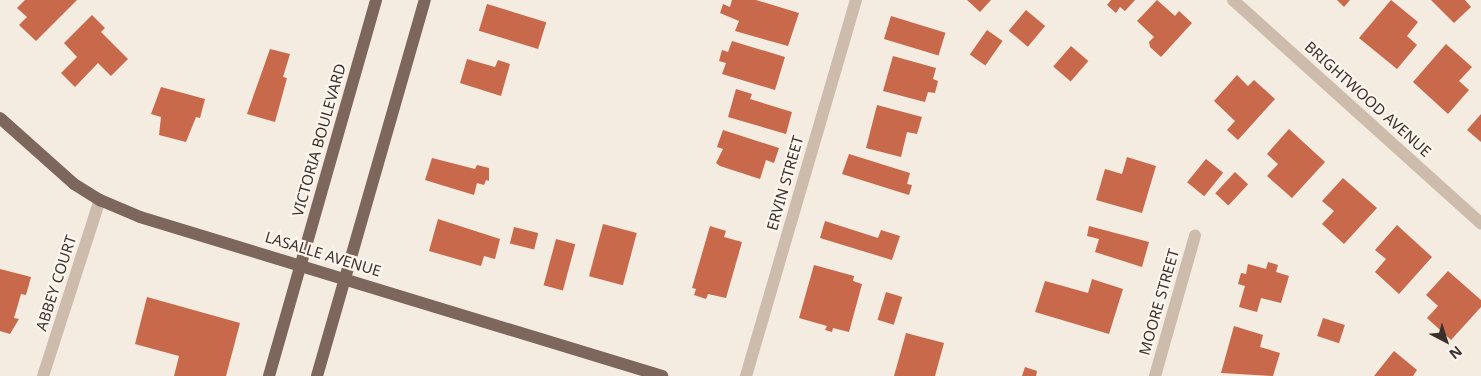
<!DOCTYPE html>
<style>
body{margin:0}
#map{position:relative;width:1481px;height:376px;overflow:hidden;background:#f4ebe1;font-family:"Noto Sans",sans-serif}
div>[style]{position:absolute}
.building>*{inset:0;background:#c8694b;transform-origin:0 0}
.minor>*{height:12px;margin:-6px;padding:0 6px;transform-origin:6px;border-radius:6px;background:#cdbbac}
.major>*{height:12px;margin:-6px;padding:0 6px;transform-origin:6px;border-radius:6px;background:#7d675c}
span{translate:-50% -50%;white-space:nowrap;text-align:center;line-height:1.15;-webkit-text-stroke:4.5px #fbf5ee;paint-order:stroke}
.street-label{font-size:15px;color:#3b302b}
.north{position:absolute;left:1421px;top:316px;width:50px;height:50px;-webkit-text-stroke:4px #fbf5ee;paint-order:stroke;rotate:140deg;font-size:14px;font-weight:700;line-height:20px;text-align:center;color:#3b302b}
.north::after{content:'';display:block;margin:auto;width:18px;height:22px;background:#3b302b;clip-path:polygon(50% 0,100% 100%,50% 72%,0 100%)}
</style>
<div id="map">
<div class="building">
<i style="clip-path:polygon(25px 0,77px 0,36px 41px,19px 25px,27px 17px,17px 8px)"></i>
<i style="clip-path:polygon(732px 0,756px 0,799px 13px,788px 46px,735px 31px,739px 21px,720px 13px,723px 4px,730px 7px)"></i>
<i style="clip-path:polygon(967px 0,991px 0,980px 12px)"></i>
<i style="clip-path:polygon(1111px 0,1135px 0,1125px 11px,1120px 7px,1116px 13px,1107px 5px)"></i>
<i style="clip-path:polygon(1157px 0,1175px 16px,1179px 11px,1192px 23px,1161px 57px,1150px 47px,1149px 42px,1154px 37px,1137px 21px)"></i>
<i style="clip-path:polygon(1337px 0,1350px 0,1344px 7px)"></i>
<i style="clip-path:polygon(1391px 0,1418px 22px,1407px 36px,1417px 45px,1397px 69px,1359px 38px)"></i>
<i style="clip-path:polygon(1431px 0,1465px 0,1471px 7px,1454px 23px)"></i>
<i style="left:487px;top:4px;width:62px;height:28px;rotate:17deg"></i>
<i style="left:1026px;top:10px;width:25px;height:27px;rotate:40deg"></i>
<i style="clip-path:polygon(92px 15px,105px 28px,101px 32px,128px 59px,111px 76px,98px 63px,75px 87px,61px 73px,77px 57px,64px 43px)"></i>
<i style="left:891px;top:16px;width:57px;height:24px;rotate:17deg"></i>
<i style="left:987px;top:30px;width:19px;height:30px;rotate:35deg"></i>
<i style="clip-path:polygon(732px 41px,785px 57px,775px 90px,722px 74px,726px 63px,719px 61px,722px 50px,728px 52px)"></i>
<i style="clip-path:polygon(1446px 44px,1472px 67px,1459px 81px,1469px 90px,1448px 114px,1413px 82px)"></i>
<i style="left:1071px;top:46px;width:23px;height:27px;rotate:41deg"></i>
<i style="clip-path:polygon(270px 49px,290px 54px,283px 77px,287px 78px,275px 122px,247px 114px)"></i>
<i style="clip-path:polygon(893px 56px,936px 68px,933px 79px,938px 81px,935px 93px,928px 92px,925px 102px,883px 91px)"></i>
<i style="clip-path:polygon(467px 59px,495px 67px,498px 60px,510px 64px,501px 96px,460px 83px)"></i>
<i style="clip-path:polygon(1237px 75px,1248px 86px,1254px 80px,1275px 99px,1238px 140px,1227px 130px,1235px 121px,1214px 101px)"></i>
<i style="clip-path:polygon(161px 87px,205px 99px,200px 118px,196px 117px,186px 142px,159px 135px,161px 117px,151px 114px)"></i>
<i style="clip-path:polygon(736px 89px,752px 94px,750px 99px,792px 112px,786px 134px,728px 117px)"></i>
<i style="clip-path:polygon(877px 105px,922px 117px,917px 134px,907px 132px,901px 157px,866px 148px)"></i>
<i style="clip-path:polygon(1481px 114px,1481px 142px,1467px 130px)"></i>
<i style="clip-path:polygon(1289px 129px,1325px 162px,1292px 198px,1267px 176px,1278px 164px,1267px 154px)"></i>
<i style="clip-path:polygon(723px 130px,779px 148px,774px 163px,766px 160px,760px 179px,720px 166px,716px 163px,723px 149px,717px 147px)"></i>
<i style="clip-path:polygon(849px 154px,910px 173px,907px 184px,912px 185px,909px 195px,842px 174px)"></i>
<i style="clip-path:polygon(1127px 157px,1156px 166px,1142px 213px,1096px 200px,1105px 169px,1122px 174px)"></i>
<i style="clip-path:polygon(432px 158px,475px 169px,477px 165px,489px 168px,489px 181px,486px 180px,484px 185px,477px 183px,474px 195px,425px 180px)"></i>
<i style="left:1206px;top:159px;width:22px;height:30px;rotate:39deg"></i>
<i style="left:1235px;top:172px;width:18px;height:29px;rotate:43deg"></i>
<i style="clip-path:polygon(1343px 178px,1377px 208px,1344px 244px,1322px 224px,1334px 211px,1322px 201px)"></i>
<i style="clip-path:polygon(438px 219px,500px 239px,495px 259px,484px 256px,481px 266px,429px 251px)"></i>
<i style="clip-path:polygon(825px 221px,878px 238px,881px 230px,900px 236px,892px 260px,820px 238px)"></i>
<i style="left:603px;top:224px;width:35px;height:54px;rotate:15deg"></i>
<i style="clip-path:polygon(1397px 225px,1432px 257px,1399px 294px,1375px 272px,1386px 259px,1375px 250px)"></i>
<i style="clip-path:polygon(710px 226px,726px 231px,724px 237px,742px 242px,726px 298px,708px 294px,706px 299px,694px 295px,696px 289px,692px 288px)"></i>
<i style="clip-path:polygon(1089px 226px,1149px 242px,1142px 267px,1095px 252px,1099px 239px,1087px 236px)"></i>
<i style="left:514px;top:227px;width:25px;height:17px;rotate:14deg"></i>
<i style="left:556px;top:239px;width:20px;height:48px;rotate:15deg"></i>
<i style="clip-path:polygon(1268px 262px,1278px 265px,1276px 272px,1289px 276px,1281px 303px,1261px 298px,1257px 312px,1239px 307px,1245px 286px,1238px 284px,1241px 273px,1246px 274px,1248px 264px,1266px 269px)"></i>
<i style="clip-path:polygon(814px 265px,854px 276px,853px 281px,862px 284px,849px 332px,833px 328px,832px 332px,825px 330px,827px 326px,799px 318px)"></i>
<i style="clip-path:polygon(0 269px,31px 277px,26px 295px,21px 294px,14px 318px,19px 319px,10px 334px,0 331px)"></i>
<i style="clip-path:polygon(1448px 271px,1481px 300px,1481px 307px,1451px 340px,1427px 318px,1438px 306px,1426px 295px)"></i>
<i style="clip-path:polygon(1092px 279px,1123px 289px,1109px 334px,1035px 312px,1045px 281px,1088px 293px)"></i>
<i style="left:886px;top:292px;width:17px;height:29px;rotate:17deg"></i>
<i style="clip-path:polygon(147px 297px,240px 323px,226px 376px,174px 376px,179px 356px,135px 344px)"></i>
<i style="left:1323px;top:318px;width:23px;height:19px;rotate:18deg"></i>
<i style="clip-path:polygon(1234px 326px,1263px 335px,1260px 347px,1280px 353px,1273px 376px,1221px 373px)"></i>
<i style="clip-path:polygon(906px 333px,944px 343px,935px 376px,894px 376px)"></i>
<i style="clip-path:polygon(1394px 351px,1417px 370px,1413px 376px,1374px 376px)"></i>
<i style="clip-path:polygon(1025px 367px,1037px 371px,1036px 376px,1022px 376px)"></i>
</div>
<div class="minor">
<i style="left:1233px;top:0;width:334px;rotate:42deg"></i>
<i style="left:43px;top:376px;width:185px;rotate:-72.1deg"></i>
<i style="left:746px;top:376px;width:392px;rotate:-73.7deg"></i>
<i style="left:1155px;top:376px;width:146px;rotate:-74.1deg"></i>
</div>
<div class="major">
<i style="left:0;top:118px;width:99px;rotate:41.7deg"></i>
<i style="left:74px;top:184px;width:31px;rotate:32deg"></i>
<i style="left:100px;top:200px;width:43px;rotate:23deg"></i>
<i style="left:140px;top:217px;width:546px;rotate:16.94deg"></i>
<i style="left:269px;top:376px;width:391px;rotate:-74.1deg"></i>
<i style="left:317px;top:376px;width:391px;rotate:-74deg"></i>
</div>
<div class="street-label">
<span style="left:1368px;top:99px;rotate:42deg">BRIGHTWOOD AVENUE</span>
<span style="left:319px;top:140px;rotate:-74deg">VICTORIA BOULEVARD</span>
<span style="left:785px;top:183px;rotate:-74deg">ERVIN STREET</span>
<span style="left:323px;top:254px;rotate:17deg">LASALLE AVENUE</span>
<span style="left:56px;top:283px;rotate:-72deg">ABBEY COURT</span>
<span style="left:1159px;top:302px;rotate:-74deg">MOORE STREET</span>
</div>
<div class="north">N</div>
</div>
